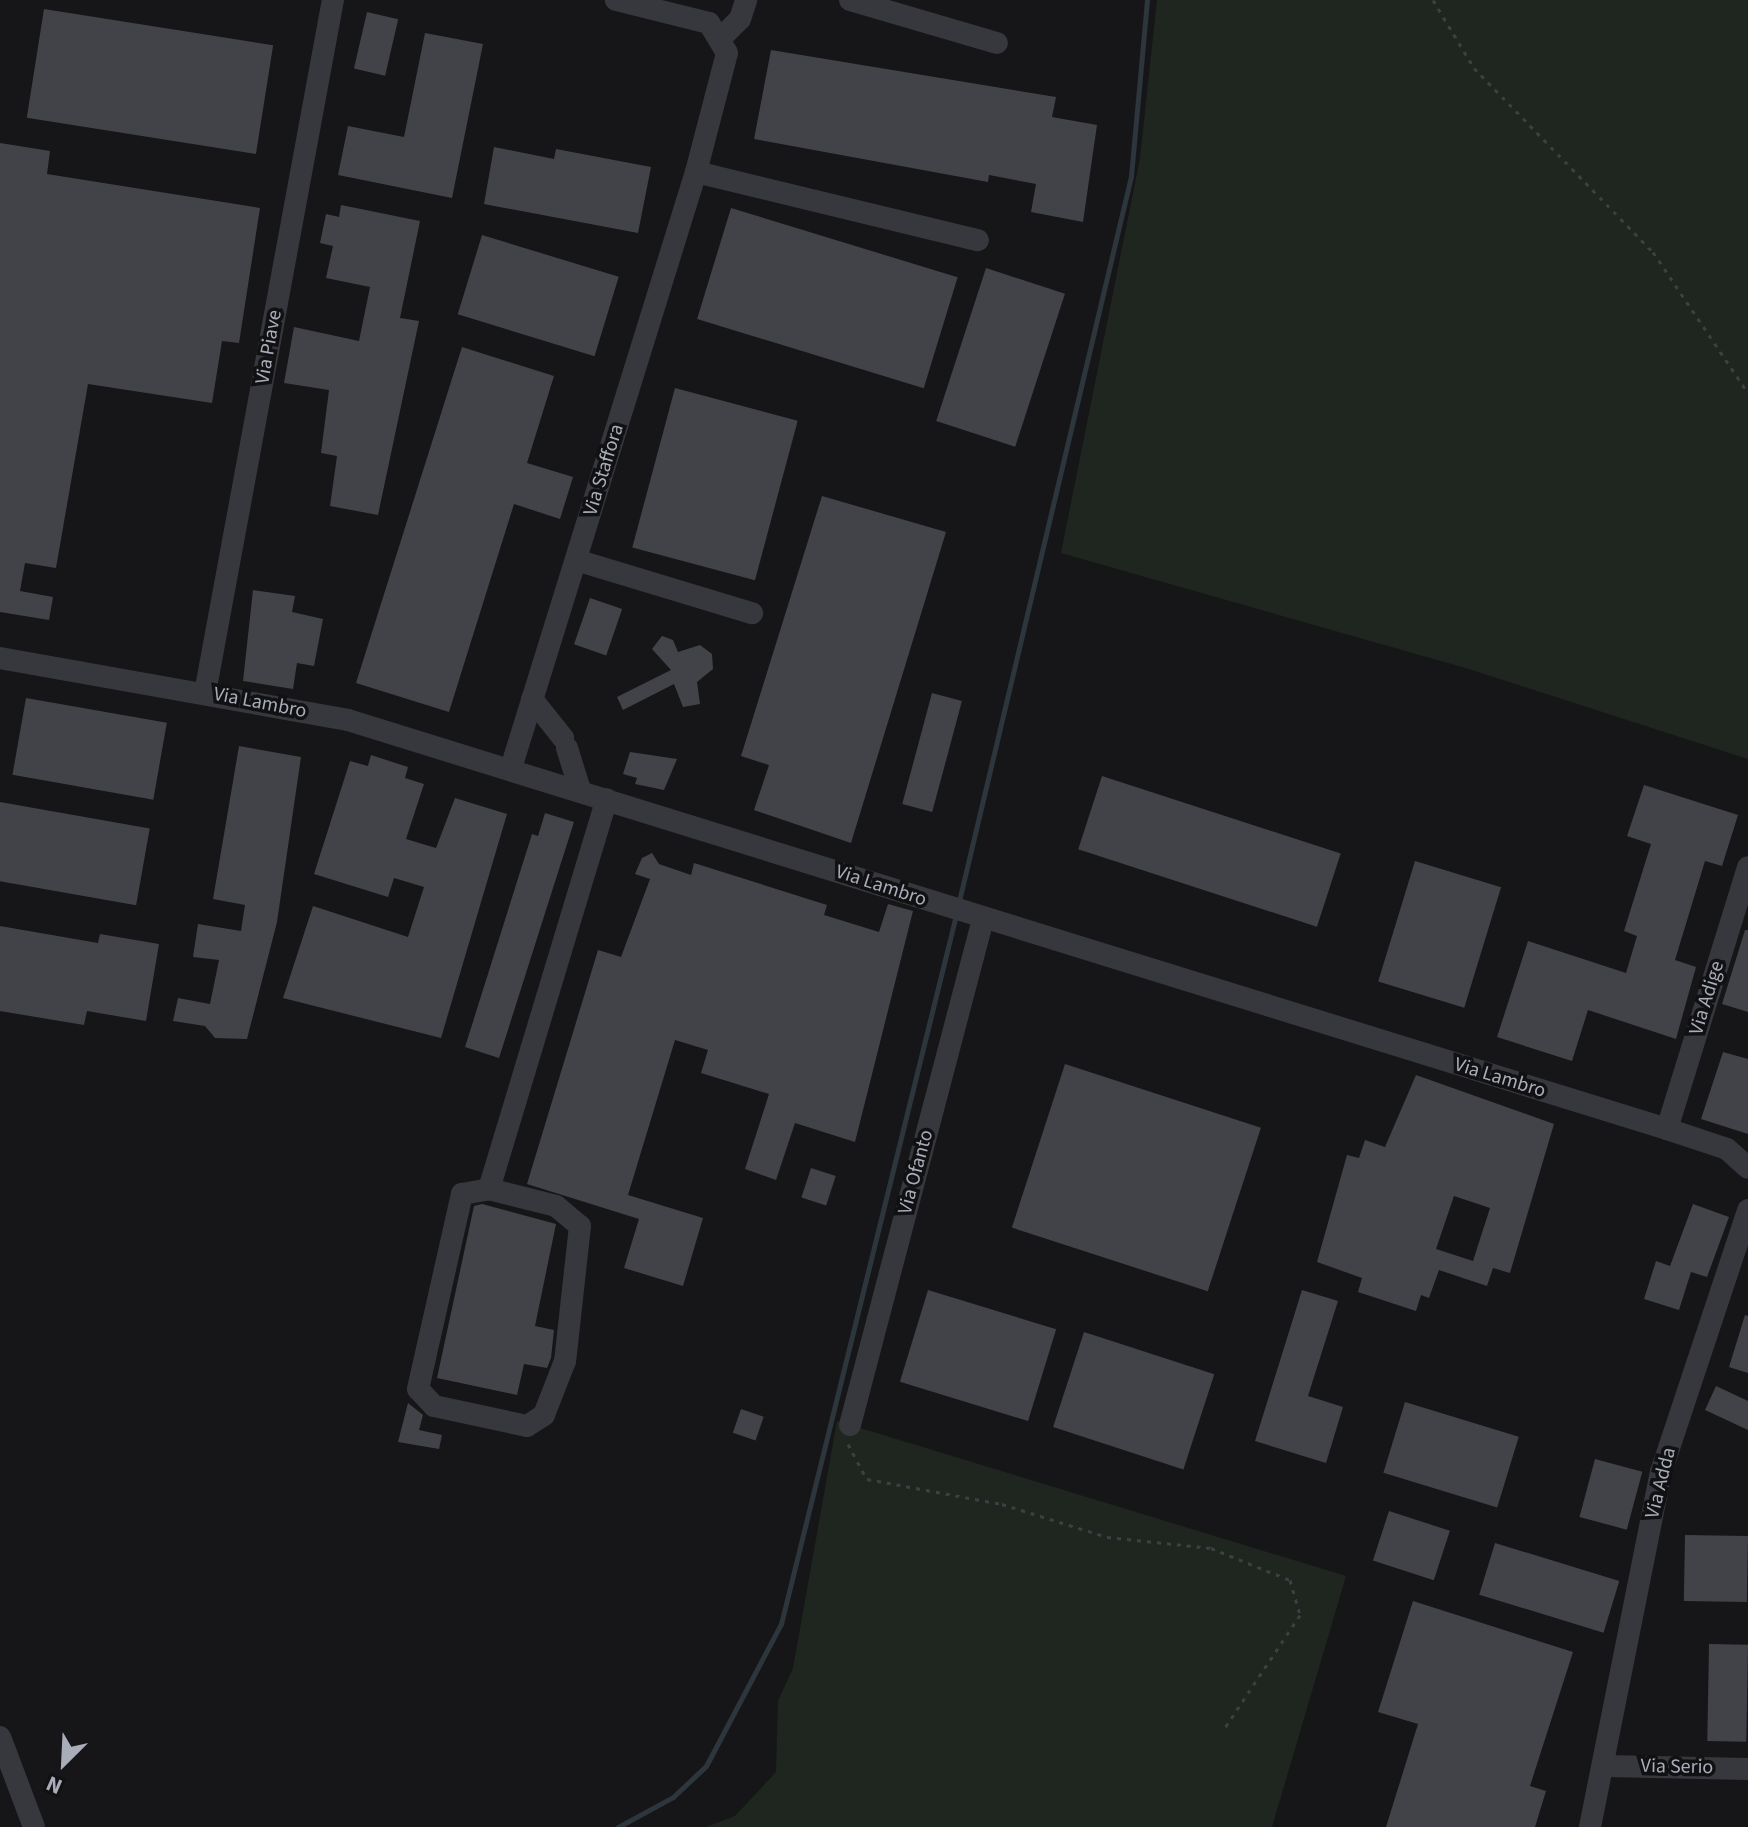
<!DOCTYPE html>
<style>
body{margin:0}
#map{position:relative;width:1748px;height:1827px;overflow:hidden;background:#161618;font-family:"Source Sans 3",sans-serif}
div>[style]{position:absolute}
.green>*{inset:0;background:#1e261f}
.stream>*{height:5px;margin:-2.5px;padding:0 2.5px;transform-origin:2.5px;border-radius:2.5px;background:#2c363c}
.building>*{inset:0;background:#424348;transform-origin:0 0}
.path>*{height:3px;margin-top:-1.5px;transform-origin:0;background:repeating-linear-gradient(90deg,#3d3f44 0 4px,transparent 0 10px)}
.minor>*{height:22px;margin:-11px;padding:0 11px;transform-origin:11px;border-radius:11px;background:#37383d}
span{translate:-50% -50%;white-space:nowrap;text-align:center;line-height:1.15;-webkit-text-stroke:7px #111113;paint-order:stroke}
.street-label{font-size:20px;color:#a8adb8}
.north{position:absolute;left:24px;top:1723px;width:80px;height:80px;-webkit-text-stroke:6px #111113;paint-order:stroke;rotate:204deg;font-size:22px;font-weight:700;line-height:32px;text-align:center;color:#a8adb8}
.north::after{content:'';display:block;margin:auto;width:28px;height:36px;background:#a8adb8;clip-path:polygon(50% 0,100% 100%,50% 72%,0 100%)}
</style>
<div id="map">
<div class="green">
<i style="clip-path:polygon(1157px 0,1748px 0,1748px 759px,1469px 669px,1061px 553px,1140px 158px)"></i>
<i style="clip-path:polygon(837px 1421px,1346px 1576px,1272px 1827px,706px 1827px,735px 1816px,776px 1772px,778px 1701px,793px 1668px)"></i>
</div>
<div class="stream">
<i style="left:959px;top:901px;width:745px;rotate:-76.65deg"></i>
<i style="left:1131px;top:176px;width:177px;rotate:-84.8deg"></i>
<i style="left:618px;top:1827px;width:63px;rotate:-28.6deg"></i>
<i style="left:673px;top:1797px;width:45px;rotate:-43.2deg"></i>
<i style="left:706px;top:1766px;width:161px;rotate:-62.2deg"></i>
<i style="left:781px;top:1624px;width:730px;rotate:-76.14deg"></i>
</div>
<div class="building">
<i style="left:44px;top:9px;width:232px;height:110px;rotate:9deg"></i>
<i style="left:367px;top:12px;width:32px;height:58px;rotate:13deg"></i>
<i style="clip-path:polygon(425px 33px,483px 44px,452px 198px,338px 175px,348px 126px,404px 137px)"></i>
<i style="clip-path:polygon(771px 50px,1056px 97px,1052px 117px,1097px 125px,1083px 222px,1031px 212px,1036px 184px,989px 175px,988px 182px,754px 139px)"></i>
<i style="clip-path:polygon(0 143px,50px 151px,47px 174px,260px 208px,239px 343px,222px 341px,212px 403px,88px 384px,56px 568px,25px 563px,20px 591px,53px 597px,49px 620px,0 612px)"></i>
<i style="clip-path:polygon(494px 147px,554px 159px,556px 149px,651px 167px,638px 233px,484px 204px)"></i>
<i style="clip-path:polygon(341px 205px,420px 221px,400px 318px,419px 321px,378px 515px,330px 506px,337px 456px,321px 453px,329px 390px,284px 383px,294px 327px,359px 341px,370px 287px,326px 278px,333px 246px,320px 243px,326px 214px,339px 217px)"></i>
<i style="left:731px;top:208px;width:237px;height:116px;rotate:17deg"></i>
<i style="left:482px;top:235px;width:143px;height:83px;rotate:17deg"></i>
<i style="left:986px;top:268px;width:83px;height:161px;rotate:18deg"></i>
<i style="clip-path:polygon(462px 347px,554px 376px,527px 463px,573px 477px,560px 519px,514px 504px,449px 712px,356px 683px)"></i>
<i style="left:675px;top:388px;width:127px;height:165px;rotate:15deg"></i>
<i style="clip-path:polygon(822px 496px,946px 532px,851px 843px,754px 810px,769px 765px,741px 756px)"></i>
<i style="clip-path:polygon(253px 590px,295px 596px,292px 612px,323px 619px,314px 666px,297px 663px,293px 689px,243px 681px)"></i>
<i style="left:590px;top:598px;width:34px;height:49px;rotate:19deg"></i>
<i style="clip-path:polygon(662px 636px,673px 640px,678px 652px,700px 645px,712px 654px,713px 669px,697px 682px,700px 704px,683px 707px,674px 684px,623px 710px,617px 697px,671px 670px,652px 649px)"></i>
<i style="left:932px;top:693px;width:31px;height:115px;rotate:15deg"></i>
<i style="left:26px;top:698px;width:143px;height:78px;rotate:10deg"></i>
<i style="clip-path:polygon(239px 746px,301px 757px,277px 922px,247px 1039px,215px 1038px,205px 1026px,173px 1021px,178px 998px,210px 1004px,219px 960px,193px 957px,198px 924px,241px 931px,245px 905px,213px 899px)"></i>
<i style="clip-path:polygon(630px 752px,677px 759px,664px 790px,635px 784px,637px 778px,623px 774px)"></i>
<i style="clip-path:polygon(371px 755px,408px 767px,405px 778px,424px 784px,406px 839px,436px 848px,455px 798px,507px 814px,441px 1038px,283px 998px,313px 906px,408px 937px,424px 887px,394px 878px,388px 897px,314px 874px,350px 761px,368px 766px)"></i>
<i style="left:1102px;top:776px;width:251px;height:77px;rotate:18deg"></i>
<i style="clip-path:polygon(1644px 785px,1738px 815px,1722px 866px,1705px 861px,1675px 960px,1696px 967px,1676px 1039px,1588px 1010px,1572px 1061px,1497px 1037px,1528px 941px,1626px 973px,1637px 936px,1624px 931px,1651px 844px,1627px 836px)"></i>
<i style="left:0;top:802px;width:152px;height:78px;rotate:10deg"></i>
<i style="clip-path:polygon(545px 813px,574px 822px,499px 1058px,465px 1047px,532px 834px,538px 836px)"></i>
<i style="clip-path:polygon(652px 853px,659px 864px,691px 875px,694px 863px,827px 905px,824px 915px,879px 932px,888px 904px,913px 911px,855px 1142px,795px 1123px,776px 1180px,745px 1169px,769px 1094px,701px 1073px,708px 1050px,675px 1040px,628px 1195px,703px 1218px,683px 1286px,624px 1268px,639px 1219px,527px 1184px,598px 950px,621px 957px,650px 879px,635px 874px,642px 858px)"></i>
<i style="left:1415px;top:861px;width:90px;height:126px;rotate:17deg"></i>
<i style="clip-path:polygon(0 926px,98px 943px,100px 934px,159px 944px,146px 1021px,87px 1011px,84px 1025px,0 1011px)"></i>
<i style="clip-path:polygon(1745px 930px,1748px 930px,1748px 1012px,1722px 1004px)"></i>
<i style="clip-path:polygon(1723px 1052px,1748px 1059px,1748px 1134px,1701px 1119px)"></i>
<i style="left:1065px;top:1064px;width:206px;height:172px;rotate:18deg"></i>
<i style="clip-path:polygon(evenodd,1416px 1075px,1554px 1124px,1510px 1273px,1493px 1268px,1487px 1286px,1439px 1270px,1429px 1298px,1421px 1295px,1416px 1311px,1358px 1292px,1362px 1278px,1317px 1262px,1347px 1155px,1359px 1158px,1365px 1140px,1385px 1147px,1416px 1075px,1454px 1196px,1490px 1208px,1473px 1261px,1436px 1249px,1454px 1196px)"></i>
<i style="left:811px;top:1168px;width:26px;height:31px;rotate:18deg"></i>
<i style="clip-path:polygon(482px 1204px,556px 1224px,535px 1326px,554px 1330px,551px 1358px,547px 1368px,524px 1364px,517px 1395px,437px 1378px,474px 1206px)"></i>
<i style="clip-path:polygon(1693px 1204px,1729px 1217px,1707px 1277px,1691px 1272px,1679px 1310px,1644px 1299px,1656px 1261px,1670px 1266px)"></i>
<i style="left:928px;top:1290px;width:134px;height:96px;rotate:17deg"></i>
<i style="clip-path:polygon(1302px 1290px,1338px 1301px,1308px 1396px,1343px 1407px,1326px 1463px,1255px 1441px)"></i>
<i style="clip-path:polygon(1745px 1315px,1748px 1316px,1748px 1373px,1729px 1367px)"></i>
<i style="left:1084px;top:1332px;width:137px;height:100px;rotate:18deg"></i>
<i style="clip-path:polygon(1716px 1386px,1748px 1401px,1748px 1430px,1705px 1410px)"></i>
<i style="left:1405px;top:1402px;width:119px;height:74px;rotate:17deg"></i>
<i style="clip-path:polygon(408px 1403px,423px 1415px,419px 1430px,442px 1435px,439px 1449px,398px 1442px)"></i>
<i style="left:741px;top:1409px;width:24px;height:25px;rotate:19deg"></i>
<i style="left:1595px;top:1459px;width:49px;height:60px;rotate:15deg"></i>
<i style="left:1389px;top:1511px;width:64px;height:52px;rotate:18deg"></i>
<i style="left:1685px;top:1535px;width:63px;height:66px;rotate:1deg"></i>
<i style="left:1495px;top:1543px;width:130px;height:54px;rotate:17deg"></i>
<i style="clip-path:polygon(1413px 1601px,1573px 1652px,1530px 1786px,1546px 1791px,1535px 1827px,1386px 1827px,1418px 1724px,1378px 1712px)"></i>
<i style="left:1709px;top:1644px;width:39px;height:97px;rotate:1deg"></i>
</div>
<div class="path">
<i style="left:1433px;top:0;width:79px;rotate:58.9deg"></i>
<i style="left:1474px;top:68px;width:257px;rotate:45.8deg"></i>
<i style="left:1653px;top:252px;width:170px;rotate:56deg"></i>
<i style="left:848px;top:1444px;width:40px;rotate:62deg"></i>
<i style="left:867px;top:1479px;width:137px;rotate:10.5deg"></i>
<i style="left:1002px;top:1504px;width:110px;rotate:17.4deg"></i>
<i style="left:1107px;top:1537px;width:105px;rotate:6deg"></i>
<i style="left:1211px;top:1548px;width:85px;rotate:22.1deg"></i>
<i style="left:1290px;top:1580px;width:36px;rotate:74deg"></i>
<i style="left:1300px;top:1615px;width:137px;rotate:123.7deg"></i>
</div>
<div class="minor">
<i style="left:850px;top:0;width:153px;rotate:16.3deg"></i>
<i style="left:722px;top:37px;width:25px;rotate:-45deg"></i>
<i style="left:740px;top:19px;width:20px;rotate:-72deg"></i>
<i style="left:696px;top:172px;width:290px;rotate:13.6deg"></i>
<i style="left:576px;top:560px;width:184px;rotate:16.8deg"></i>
<i style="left:0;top:658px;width:353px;rotate:10.1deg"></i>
<i style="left:348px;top:720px;width:1381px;rotate:17.23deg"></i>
<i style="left:1667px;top:1129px;width:63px;rotate:18.4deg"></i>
<i style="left:1727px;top:1149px;width:28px;rotate:42deg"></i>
<i style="left:205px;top:693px;width:705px;rotate:-79.54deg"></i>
<i style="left:532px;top:699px;width:50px;rotate:51.5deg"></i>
<i style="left:567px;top:748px;width:44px;rotate:72.8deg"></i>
<i style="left:511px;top:768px;width:624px;rotate:-72.76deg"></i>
<i style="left:696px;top:172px;width:123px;rotate:-75.4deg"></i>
<i style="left:727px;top:53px;width:35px;rotate:-121deg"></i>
<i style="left:709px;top:23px;width:96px;rotate:-166.1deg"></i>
<i style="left:1667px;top:1129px;width:274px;rotate:-72.8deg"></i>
<i style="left:489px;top:1189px;width:69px;rotate:14.2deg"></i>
<i style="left:556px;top:1206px;width:31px;rotate:40deg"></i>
<i style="left:580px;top:1226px;width:136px;rotate:96.3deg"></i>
<i style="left:565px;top:1361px;width:58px;rotate:111.3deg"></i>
<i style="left:544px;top:1415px;width:20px;rotate:147deg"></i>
<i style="left:527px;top:1426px;width:95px;rotate:-167.9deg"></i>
<i style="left:434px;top:1406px;width:23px;rotate:-133deg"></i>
<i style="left:418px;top:1389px;width:200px;rotate:-77.3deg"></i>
<i style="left:462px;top:1194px;width:27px;rotate:-10deg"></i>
<i style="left:489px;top:1189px;width:407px;rotate:-73.2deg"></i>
<i style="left:850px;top:1425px;width:523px;rotate:-75.27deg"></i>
<i style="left:0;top:1737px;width:96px;rotate:69.3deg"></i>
<i style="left:1606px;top:1766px;width:142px;rotate:1.2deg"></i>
<i style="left:1590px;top:1827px;width:362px;rotate:-78.7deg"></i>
<i style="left:1661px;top:1472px;width:276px;rotate:-71.6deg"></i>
</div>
<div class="street-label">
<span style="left:269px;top:347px;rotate:-80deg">Via Piave</span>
<span style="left:604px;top:470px;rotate:-73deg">Via Staffora</span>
<span style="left:260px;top:703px;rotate:11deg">Via Lambro</span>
<span style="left:881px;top:886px;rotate:18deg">Via Lambro</span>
<span style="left:1707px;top:998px;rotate:-73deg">Via Adige</span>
<span style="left:1500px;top:1078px;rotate:17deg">Via Lambro</span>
<span style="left:916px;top:1172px;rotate:-75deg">Via Ofanto</span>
<span style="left:1661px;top:1483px;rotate:-76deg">Via Adda</span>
<span style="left:1677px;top:1767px;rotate:1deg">Via Serio</span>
</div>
<div class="north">N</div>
</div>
